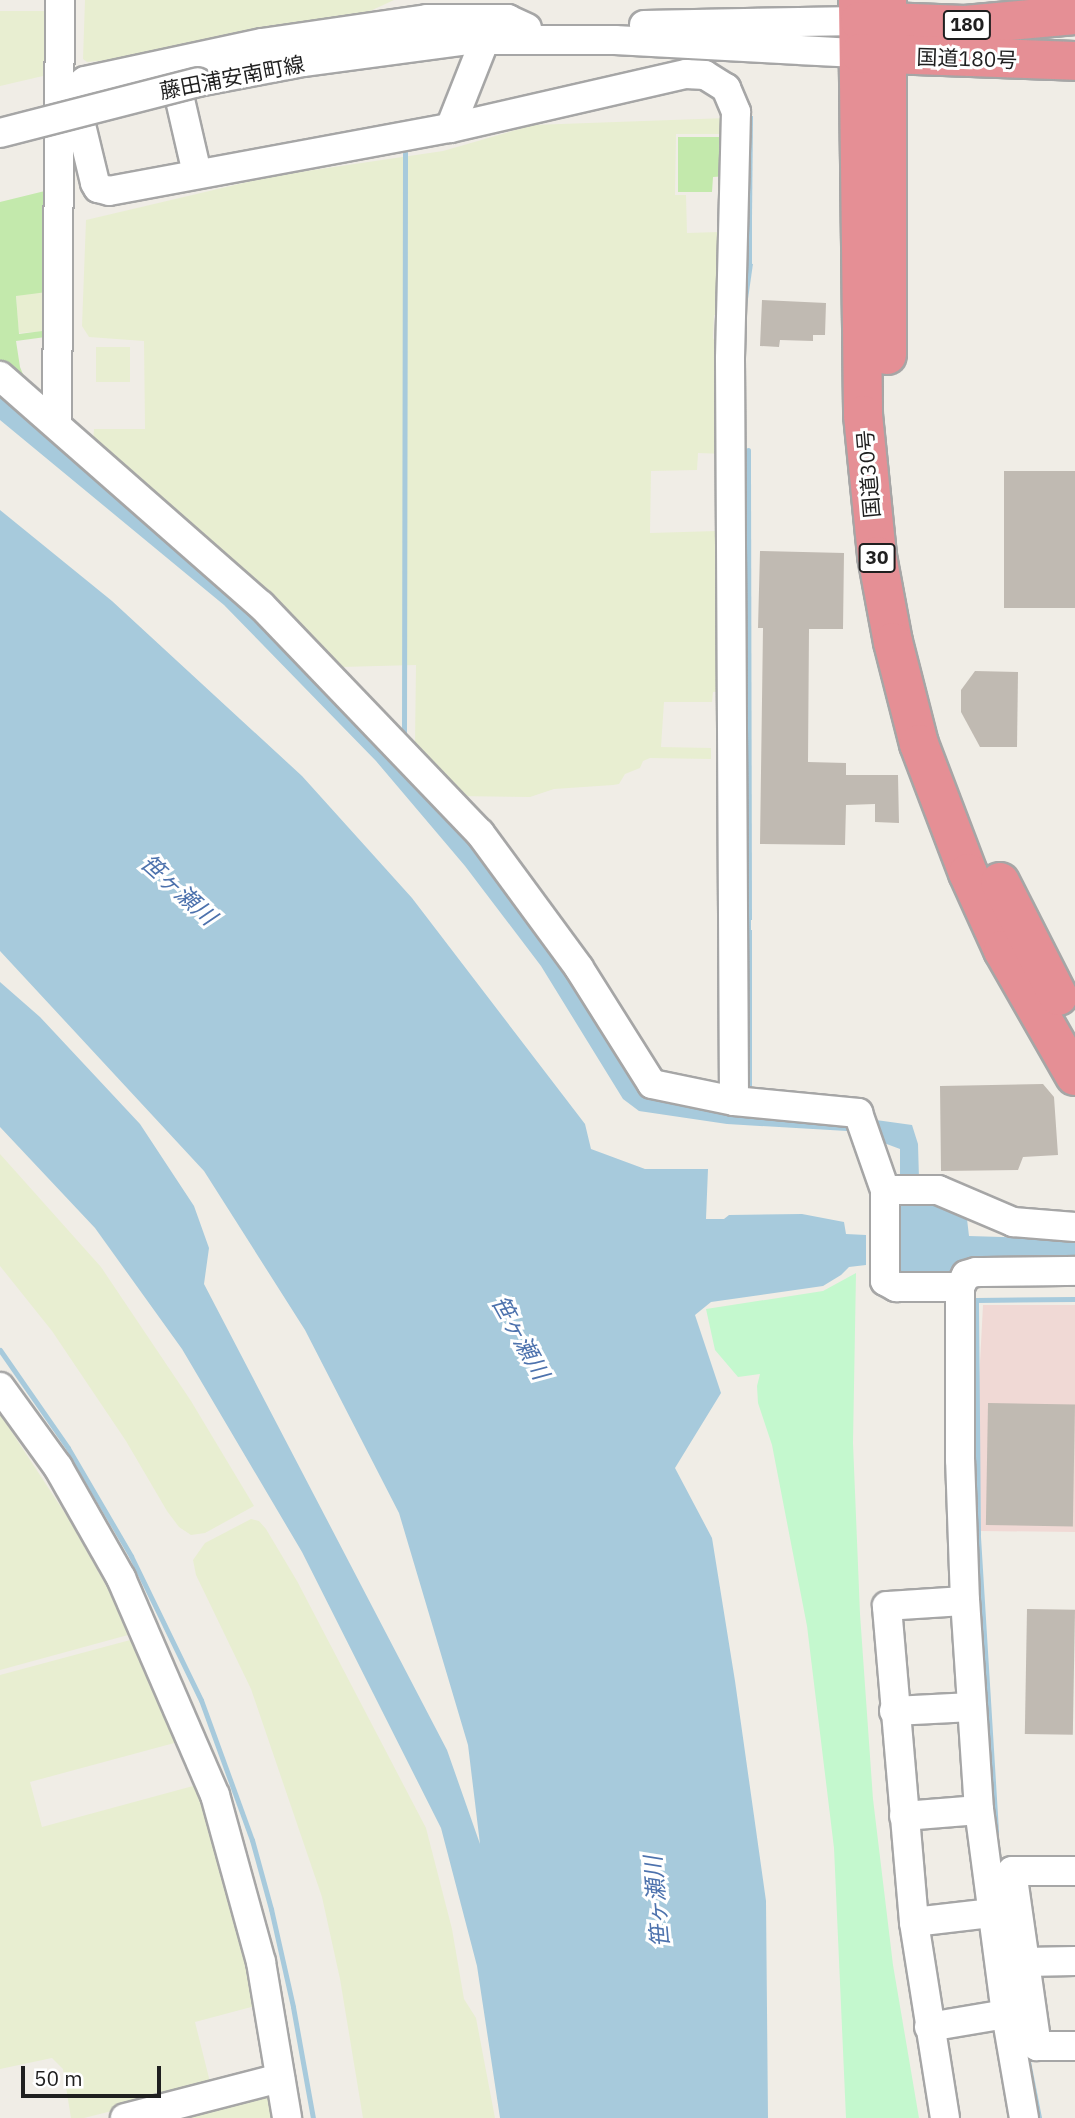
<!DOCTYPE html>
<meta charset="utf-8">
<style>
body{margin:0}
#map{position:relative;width:1075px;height:2118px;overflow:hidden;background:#f0ede6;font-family:"IBM Plex Sans","Noto Sans JP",sans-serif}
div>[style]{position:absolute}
.commercial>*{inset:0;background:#f0d9d5}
.farmland>*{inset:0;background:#e8eed1;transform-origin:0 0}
.grass>*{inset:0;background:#c3e9ac}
.park>*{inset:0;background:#c4f8ce}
.water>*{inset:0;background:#a7cadc;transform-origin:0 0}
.stream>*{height:5px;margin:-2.5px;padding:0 2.5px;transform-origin:2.5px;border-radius:2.5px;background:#a7cadc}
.building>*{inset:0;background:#c0bab2;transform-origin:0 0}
.roads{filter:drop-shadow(2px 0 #a6a6a6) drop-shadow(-2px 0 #a6a6a6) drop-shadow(0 2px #a6a6a6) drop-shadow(0 -2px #a6a6a6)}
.minor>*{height:28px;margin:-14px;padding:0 14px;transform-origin:14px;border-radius:14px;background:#fff}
.highway>*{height:38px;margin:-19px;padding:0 19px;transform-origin:19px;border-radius:19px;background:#e58f95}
.bridges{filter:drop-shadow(2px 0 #a6a6a6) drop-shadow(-2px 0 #a6a6a6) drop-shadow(0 2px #a6a6a6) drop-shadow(0 -2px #a6a6a6)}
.minor-bridge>*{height:28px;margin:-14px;padding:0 14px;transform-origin:14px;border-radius:14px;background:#fff}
span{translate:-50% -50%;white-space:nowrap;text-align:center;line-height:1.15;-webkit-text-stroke:6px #fff;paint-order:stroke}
.shield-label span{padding:2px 5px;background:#fff;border:2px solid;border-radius:5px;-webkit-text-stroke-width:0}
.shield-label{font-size:19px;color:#1f1f1f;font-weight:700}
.street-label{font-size:21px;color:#1f1f1f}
.water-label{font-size:23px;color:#4d72ad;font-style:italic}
.scale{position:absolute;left:21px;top:2066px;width:140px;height:32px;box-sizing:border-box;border:4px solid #1f1f1f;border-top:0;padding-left:9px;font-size:21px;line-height:24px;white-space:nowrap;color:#1f1f1f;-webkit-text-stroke:5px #fff;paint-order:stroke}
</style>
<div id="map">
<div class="commercial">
<i style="clip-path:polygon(983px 1305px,1075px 1305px,1075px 1532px,981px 1531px,978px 1401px)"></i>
</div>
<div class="farmland">
<i style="clip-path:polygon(85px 0,394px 0,368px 12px,120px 59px,87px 62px,83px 59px)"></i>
<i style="clip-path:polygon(0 11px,47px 11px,43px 76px,0 86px)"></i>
<i style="clip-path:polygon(727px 118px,728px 134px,676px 134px,675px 195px,686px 195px,687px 233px,719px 232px,721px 315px,714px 315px,713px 338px,718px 348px,725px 454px,698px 453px,697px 470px,651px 471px,650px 533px,717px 531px,717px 581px,723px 582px,723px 691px,713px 692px,712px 702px,664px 702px,661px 747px,711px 748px,711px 759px,650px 758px,643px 761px,640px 768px,625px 774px,619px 784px,613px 785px,554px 789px,530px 797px,454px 796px,419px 758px,415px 743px,416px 665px,341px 667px,327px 661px,93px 441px,94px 429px,145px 429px,144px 341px,89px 337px,82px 326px,86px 220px,273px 176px,443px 151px,533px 125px)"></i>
<i style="left:47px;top:292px;width:39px;height:31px;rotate:86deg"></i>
<i style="left:96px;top:347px;width:34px;height:35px"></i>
<i style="clip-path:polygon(0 1154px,101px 1267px,191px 1401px,254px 1506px,205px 1533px,191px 1535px,179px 1527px,167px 1511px,126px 1441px,52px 1331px,0 1266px)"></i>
<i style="clip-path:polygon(0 1414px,72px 1524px,130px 1629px,128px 1635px,0 1670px)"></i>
<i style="clip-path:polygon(251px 1519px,259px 1521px,266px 1529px,297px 1581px,426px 1828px,452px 1929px,464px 1999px,476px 2018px,495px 2118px,363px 2118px,340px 1979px,322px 1897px,251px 1689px,196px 1575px,193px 1560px,205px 1543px)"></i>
<i style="clip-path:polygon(134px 1639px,178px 1742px,30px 1782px,42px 1827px,193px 1786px,198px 1790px,239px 1925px,255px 2006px,195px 2022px,211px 2086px,84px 2118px,71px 2118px,63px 2069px,52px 2058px,0 2069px,0 1675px)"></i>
<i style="clip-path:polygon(267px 2093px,273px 2118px,154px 2118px)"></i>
</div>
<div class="grass">
<i style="clip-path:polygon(678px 137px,728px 137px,728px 176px,713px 177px,712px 192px,678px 192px)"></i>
<i style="clip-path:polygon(evenodd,53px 189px,53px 336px,16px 341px,20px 367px,27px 384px,0 370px,0 202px,53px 189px,47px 292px,50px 330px,19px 334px,16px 296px,47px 292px)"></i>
</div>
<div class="park">
<i style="clip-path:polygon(856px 1273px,853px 1443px,860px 1614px,873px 1799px,893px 1965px,919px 2118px,846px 2118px,834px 1848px,807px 1626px,772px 1445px,758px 1403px,757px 1386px,760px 1374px,738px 1377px,715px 1350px,706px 1309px,823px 1291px)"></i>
</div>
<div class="water">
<i style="clip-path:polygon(744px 116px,753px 116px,752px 218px,745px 218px)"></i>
<i style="left:746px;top:263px;width:7px;height:192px;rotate:8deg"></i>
<i style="clip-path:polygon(0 397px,235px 592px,406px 771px,475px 852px,551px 953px,644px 1093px,849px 1119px,847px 1131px,727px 1124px,639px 1111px,623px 1099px,541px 966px,465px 866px,376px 761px,224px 605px,0 420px)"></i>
<i style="clip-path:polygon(745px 468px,751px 468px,752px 920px,744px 920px)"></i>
<i style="clip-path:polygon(0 510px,112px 601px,302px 776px,412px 898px,585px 1124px,591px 1149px,645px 1169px,708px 1169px,706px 1219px,724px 1219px,729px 1215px,802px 1214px,844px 1222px,846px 1234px,866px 1235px,866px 1265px,849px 1267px,841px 1275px,823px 1286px,711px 1302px,695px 1315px,721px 1393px,675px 1468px,712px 1538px,735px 1681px,766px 1901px,768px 2118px,500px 2118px,477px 1966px,441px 1828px,302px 1552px,182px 1349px,95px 1228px,0 1127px,0 982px,40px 1017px,140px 1124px,194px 1206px,209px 1248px,204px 1284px,447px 1750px,480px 1844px,468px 1745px,399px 1513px,305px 1330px,204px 1171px,0 951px)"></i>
<i style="clip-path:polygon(743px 930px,752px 930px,752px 1095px,745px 1095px)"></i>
<i style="clip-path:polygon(876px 1120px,912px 1125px,918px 1144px,919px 1179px,900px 1180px,900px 1149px,876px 1140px)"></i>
<i style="clip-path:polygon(902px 1202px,940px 1203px,967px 1219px,969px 1236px,1075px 1239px,1075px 1261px,964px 1263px,945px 1274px,894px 1276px,887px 1218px)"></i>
</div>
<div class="stream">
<i style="left:749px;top:212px;width:56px;rotate:90deg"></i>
<i style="left:748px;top:475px;width:25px;rotate:-90deg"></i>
<i style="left:404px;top:735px;width:583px;rotate:-89.9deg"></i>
<i style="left:748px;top:937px;width:22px;rotate:-90deg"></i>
<i style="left:0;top:1350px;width:119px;rotate:55.2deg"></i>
<i style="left:68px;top:1448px;width:125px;rotate:59.7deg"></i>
<i style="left:131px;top:1556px;width:160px;rotate:64.1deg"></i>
<i style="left:201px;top:1700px;width:149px;rotate:70deg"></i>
<i style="left:252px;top:1840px;width:72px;rotate:74.6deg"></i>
<i style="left:271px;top:1909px;width:100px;rotate:77.3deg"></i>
<i style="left:293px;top:2007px;width:113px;rotate:79.8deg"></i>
<i style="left:996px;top:1831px;width:298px;rotate:-93.5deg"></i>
<i style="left:978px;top:1534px;width:234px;rotate:-90.5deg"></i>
<i style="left:976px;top:1300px;width:99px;rotate:-0.6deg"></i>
<i style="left:1027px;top:2056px;width:63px;rotate:79deg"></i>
</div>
<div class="building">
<i style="clip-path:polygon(762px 300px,826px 303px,825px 335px,813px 335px,813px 341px,780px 340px,779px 347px,760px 346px)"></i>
<i style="left:1004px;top:471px;width:71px;height:137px"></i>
<i style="clip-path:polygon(760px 551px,844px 553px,843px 629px,809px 629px,808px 762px,846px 763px,846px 775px,898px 775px,899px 823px,875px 822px,875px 804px,846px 805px,845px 845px,760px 844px,763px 628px,758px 628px)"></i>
<i style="clip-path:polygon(975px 671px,1018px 672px,1017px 747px,980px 747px,961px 712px,961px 690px)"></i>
<i style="clip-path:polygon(1043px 1084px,1054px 1097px,1058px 1155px,1023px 1157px,1018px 1170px,941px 1171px,940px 1086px)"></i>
<i style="left:988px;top:1403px;width:87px;height:122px;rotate:1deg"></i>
<i style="left:1027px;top:1609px;width:48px;height:125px;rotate:1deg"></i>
</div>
<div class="roads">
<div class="minor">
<i style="left:644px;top:25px;width:214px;rotate:-1.1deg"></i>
<i style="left:527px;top:28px;width:21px;rotate:-155deg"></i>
<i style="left:508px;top:19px;width:81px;rotate:180deg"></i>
<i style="left:427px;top:19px;width:167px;rotate:171.7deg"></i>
<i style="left:262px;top:43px;width:181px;rotate:167.9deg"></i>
<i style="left:85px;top:81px;width:13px;rotate:141deg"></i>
<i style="left:75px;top:89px;width:7px;rotate:98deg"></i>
<i style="left:74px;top:96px;width:89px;rotate:76.4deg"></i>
<i style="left:95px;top:183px;width:6px;rotate:59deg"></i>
<i style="left:98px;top:188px;width:11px;rotate:15deg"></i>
<i style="left:109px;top:191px;width:347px;rotate:-10.5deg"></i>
<i style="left:450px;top:128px;width:242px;rotate:-12.9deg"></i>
<i style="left:686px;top:74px;width:19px;rotate:3deg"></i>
<i style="left:705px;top:75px;width:25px;rotate:32deg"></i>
<i style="left:726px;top:88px;width:26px;rotate:67deg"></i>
<i style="left:736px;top:112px;width:247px;rotate:91.4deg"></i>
<i style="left:730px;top:359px;width:742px;rotate:89.69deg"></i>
<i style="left:734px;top:1101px;width:125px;rotate:5.5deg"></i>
<i style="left:858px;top:1113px;width:82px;rotate:70.7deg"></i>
<i style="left:885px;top:1190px;width:91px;rotate:90deg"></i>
<i style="left:885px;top:1281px;width:13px;rotate:29deg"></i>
<i style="left:896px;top:1287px;width:64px"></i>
<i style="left:172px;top:65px;width:111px;rotate:77deg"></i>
<i style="left:198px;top:82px;width:107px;rotate:-10.8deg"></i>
<i style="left:303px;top:62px;width:166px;rotate:-7.6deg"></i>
<i style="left:468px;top:40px;width:147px"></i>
<i style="left:615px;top:40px;width:243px;rotate:3.1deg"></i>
<i style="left:450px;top:128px;width:92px;rotate:-68.4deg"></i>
<i style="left:0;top:376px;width:347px;rotate:41.3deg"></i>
<i style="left:261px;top:605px;width:316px;rotate:46.2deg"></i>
<i style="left:480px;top:833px;width:167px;rotate:53.7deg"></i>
<i style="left:579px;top:968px;width:137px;rotate:57.8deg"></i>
<i style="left:652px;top:1084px;width:84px;rotate:11.7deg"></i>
<i style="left:57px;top:425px;width:425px;rotate:-89.6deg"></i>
<i style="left:885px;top:1190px;width:53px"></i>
<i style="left:938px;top:1190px;width:82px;rotate:23.1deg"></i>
<i style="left:1013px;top:1222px;width:62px;rotate:4.6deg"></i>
<i style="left:0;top:1387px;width:99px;rotate:54.1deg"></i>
<i style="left:58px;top:1467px;width:128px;rotate:60.4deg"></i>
<i style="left:121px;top:1578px;width:236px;rotate:66.6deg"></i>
<i style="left:215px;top:1795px;width:173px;rotate:74.6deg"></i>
<i style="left:261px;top:1962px;width:158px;rotate:80.5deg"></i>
<i style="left:894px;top:1711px;width:78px;rotate:-2.9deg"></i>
<i style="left:904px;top:1816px;width:75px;rotate:-4.6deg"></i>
<i style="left:1075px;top:1871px;width:63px;rotate:180deg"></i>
<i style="left:1012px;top:1871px;width:177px;rotate:81.9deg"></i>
<i style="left:1037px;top:2046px;width:38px"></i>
<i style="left:914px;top:1922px;width:79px;rotate:-6.6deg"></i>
<i style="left:1025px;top:1962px;width:50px;rotate:-1.1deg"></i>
<i style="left:929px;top:2027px;width:78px;rotate:-9.6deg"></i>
<i style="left:125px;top:2118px;width:160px;rotate:-14.5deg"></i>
<i style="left:945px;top:2118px;width:198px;rotate:-99deg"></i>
<i style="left:914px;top:1922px;width:317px;rotate:-94.9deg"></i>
<i style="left:887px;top:1606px;width:78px;rotate:-3.7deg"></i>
<i style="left:1024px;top:2118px;width:106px;rotate:-99.8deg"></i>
<i style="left:1006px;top:2014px;width:206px;rotate:-97.5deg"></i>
<i style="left:979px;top:1810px;width:209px;rotate:-93.8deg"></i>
<i style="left:965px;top:1601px;width:141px;rotate:-92deg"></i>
<i style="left:960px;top:1460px;width:173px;rotate:-90deg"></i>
<i style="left:960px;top:1287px;width:13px;rotate:-63deg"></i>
<i style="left:966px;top:1275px;width:10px;rotate:-17deg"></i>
<i style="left:976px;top:1272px;width:99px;rotate:-0.6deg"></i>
</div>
<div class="highway">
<i style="left:858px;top:0;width:415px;rotate:89.3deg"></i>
<i style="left:863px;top:415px;width:142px;rotate:84.3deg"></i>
<i style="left:877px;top:556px;width:87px;rotate:79.5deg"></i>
<i style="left:893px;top:642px;width:105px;rotate:75.7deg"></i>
<i style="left:919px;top:744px;width:138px;rotate:69.2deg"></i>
<i style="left:968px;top:873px;width:85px;rotate:65.6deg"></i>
<i style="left:1003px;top:950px;width:145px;rotate:60.3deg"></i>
<i style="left:860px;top:21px;width:105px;rotate:2.2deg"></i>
<i style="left:965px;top:25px;width:110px;rotate:-5.2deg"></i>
<i style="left:860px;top:53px;width:215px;rotate:2.1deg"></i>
<i style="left:887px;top:355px;width:355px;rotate:-90deg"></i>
<i style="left:1000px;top:882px;width:128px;rotate:63deg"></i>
</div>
</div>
<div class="bridges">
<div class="minor-bridge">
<i style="left:0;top:133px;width:204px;rotate:-14.4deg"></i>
</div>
</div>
<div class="shield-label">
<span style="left:967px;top:25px">180</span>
<span style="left:877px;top:558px">30</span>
</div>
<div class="street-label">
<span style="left:967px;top:58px;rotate:2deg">国道180号</span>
<span style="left:232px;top:77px;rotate:-11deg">藤田浦安南町線</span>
<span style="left:868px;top:474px;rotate:-95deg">国道30号</span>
</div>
<div class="water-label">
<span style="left:179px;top:889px;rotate:42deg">笹ヶ瀬川</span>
<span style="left:521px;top:1337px;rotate:61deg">笹ヶ瀬川</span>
<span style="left:656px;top:1902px;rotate:-95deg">笹ヶ瀬川</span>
</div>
<div class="scale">50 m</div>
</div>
